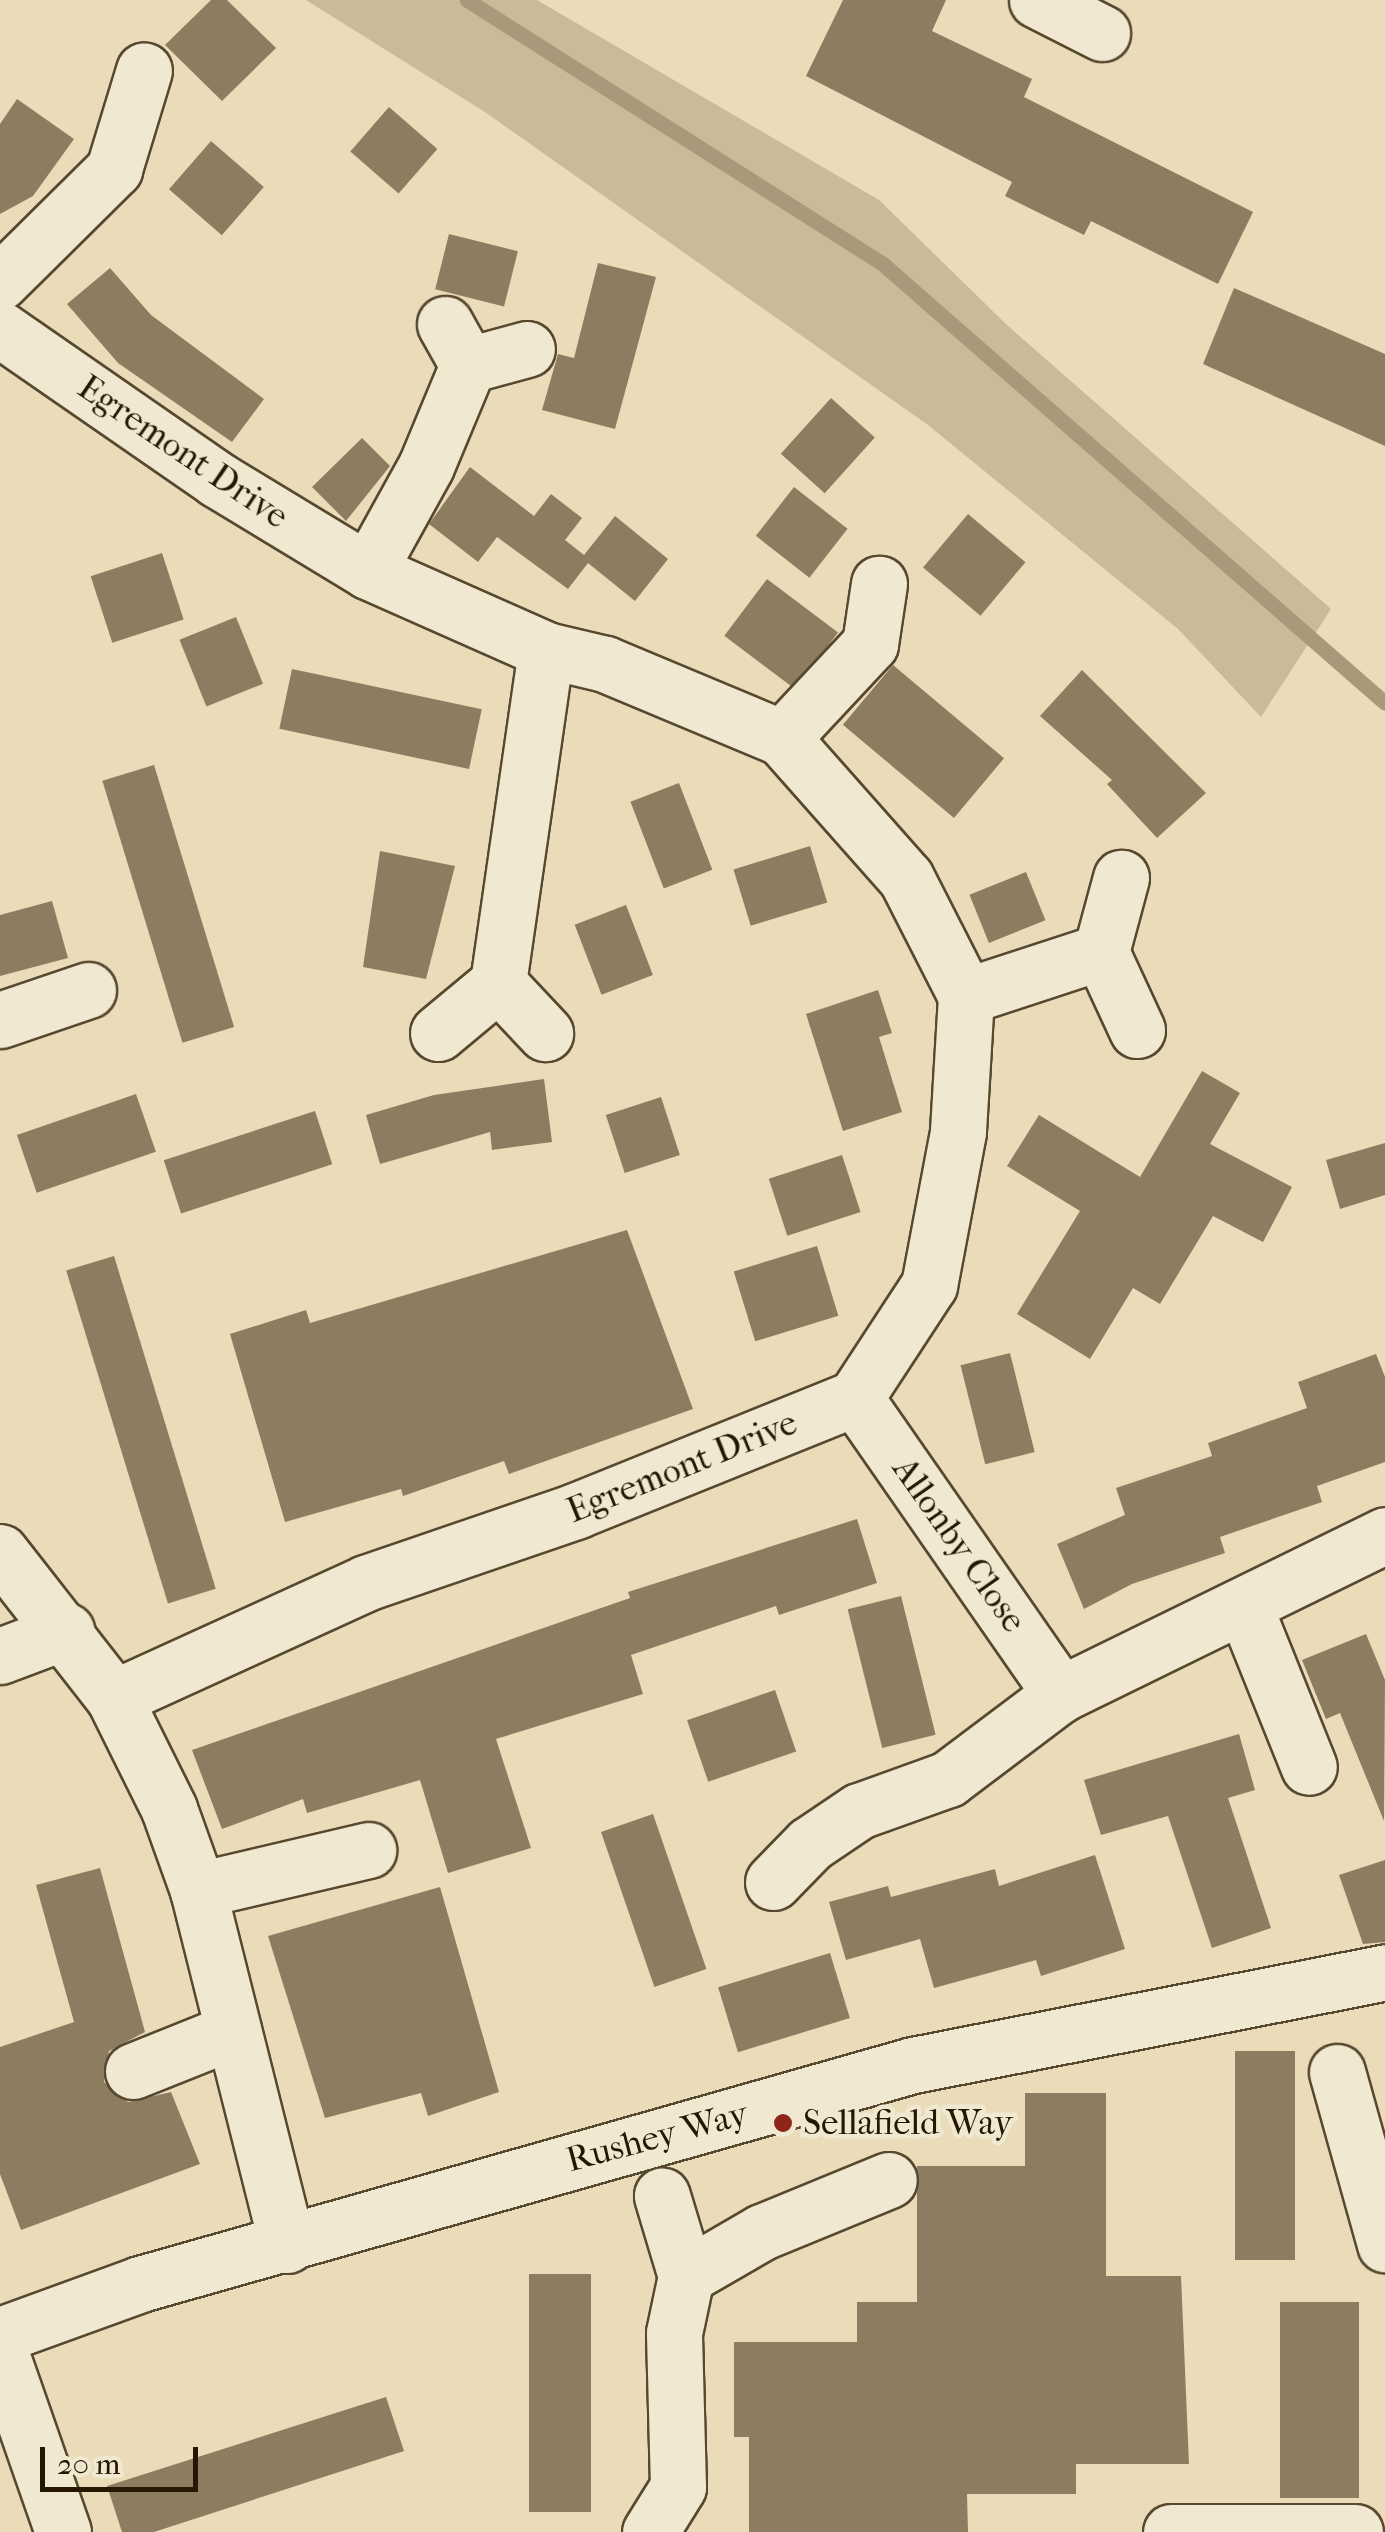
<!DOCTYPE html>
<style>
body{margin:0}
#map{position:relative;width:1385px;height:2532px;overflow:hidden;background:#eadcb8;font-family:"IM FELL French Canon",serif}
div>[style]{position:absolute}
.green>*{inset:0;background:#c9bb99}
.stream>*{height:15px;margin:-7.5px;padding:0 7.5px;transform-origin:7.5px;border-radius:7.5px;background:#a7997a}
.building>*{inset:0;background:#8c7d61;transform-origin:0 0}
.roads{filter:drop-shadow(2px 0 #574830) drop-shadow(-2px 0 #574830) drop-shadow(0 2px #574830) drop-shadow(0 -2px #574830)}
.street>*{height:55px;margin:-27.5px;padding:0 27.5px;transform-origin:27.5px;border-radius:27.5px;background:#f1e8d1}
.secondary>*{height:55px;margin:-27.5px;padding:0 27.5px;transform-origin:27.5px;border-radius:27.5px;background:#f1e8d1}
.dots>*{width:28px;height:28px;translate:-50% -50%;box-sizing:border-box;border:5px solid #f1e8d1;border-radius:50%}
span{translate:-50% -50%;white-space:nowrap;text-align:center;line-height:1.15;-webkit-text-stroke:9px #f1e8d1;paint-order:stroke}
.street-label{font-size:35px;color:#261702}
.poi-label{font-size:35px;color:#261702}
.left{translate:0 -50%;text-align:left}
.scale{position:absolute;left:40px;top:2447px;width:158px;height:45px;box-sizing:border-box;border:5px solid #261702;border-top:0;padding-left:12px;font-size:30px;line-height:35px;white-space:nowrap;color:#261702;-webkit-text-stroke:8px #f1e8d1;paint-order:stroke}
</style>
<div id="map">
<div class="green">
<i style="clip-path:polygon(306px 0,537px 0,879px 200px,1007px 325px,1331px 609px,1261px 717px,1178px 629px,928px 425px,485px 112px)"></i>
</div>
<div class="stream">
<i style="left:467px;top:0;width:494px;rotate:32.4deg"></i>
<i style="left:884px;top:265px;width:665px;rotate:41.16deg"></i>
</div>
<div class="building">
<i style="clip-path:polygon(211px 0,227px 0,276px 48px,222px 101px,165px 45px)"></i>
<i style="clip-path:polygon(843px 0,946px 0,932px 31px,1032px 79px,1024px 97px,1253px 212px,1218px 284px,1091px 221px,1084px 235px,1005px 196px,1012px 182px,806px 76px)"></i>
<i style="clip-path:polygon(17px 99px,74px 139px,33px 196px,0 214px,0 124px)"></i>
<i style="left:389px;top:107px;width:64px;height:59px;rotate:41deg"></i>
<i style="left:211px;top:141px;width:70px;height:64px;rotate:41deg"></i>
<i style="left:449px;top:234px;width:71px;height:57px;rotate:14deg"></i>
<i style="clip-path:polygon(598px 263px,656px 277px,615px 429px,542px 410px,558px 354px,574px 358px)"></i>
<i style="clip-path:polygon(110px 268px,151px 315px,264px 399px,232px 442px,118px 363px,67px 304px)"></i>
<i style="clip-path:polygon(1234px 288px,1385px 354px,1385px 446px,1203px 364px)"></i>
<i style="left:831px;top:398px;width:59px;height:75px;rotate:42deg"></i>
<i style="clip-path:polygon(362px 438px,390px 466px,346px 521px,312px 487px)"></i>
<i style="clip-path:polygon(470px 467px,534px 516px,551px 494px,582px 518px,565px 540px,584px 555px,615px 516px,668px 559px,635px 601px,588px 563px,568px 589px,497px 537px,478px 562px,429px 524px)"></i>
<i style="left:794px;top:487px;width:68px;height:62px;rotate:38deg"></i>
<i style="left:968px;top:514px;width:75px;height:70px;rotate:40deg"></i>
<i style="left:162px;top:553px;width:70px;height:75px;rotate:72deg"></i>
<i style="left:767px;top:579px;width:89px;height:71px;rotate:37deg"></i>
<i style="left:236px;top:617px;width:72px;height:61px;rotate:68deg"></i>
<i style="left:893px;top:665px;width:145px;height:78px;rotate:40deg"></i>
<i style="left:292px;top:669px;width:194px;height:61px;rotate:12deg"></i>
<i style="clip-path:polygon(1082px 670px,1206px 793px,1157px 838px,1107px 784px,1112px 780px,1040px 716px)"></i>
<i style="left:154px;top:765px;width:274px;height:54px;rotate:73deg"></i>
<i style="left:679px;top:783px;width:93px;height:52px;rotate:69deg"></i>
<i style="left:810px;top:846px;width:59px;height:80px;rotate:73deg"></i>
<i style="clip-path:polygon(380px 851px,455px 866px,426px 979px,363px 967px)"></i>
<i style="left:1026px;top:872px;width:52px;height:61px;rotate:68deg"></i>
<i style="clip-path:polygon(52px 901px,68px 958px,0 976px,0 915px)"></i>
<i style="left:626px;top:905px;width:75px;height:55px;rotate:69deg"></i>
<i style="clip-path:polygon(878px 990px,892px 1033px,879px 1037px,902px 1112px,843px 1131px,806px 1014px)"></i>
<i style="clip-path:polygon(1202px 1071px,1240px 1093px,1210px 1144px,1292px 1187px,1263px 1242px,1213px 1216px,1160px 1304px,1133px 1288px,1090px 1359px,1017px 1314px,1080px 1211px,1007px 1166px,1039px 1115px,1140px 1177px)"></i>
<i style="clip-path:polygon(544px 1079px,552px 1142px,492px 1150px,490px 1132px,380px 1164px,366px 1115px,434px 1095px)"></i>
<i style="left:136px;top:1094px;width:61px;height:126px;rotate:71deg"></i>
<i style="left:661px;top:1097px;width:61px;height:58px;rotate:72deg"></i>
<i style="left:315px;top:1111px;width:56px;height:159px;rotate:72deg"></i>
<i style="clip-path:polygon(1385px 1143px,1385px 1195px,1340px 1209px,1326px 1160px)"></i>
<i style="left:842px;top:1155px;width:60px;height:77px;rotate:72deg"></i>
<i style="clip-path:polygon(627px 1230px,693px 1409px,509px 1474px,504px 1461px,403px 1496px,401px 1489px,285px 1522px,230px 1334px,306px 1310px,310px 1323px)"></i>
<i style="left:817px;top:1246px;width:73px;height:87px;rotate:73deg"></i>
<i style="left:114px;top:1256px;width:348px;height:50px;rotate:73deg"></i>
<i style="left:1010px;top:1353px;width:102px;height:51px;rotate:76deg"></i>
<i style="clip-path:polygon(1376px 1354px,1385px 1377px,1385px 1462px,1317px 1486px,1322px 1502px,1220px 1537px,1225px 1553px,1132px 1584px,1084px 1609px,1057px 1544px,1125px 1515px,1116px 1488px,1212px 1456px,1208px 1443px,1307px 1408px,1298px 1382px)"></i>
<i style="clip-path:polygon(857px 1519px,877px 1583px,779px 1615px,776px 1606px,631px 1655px,643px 1694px,496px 1739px,531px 1848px,448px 1873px,420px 1780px,307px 1813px,303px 1799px,222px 1829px,192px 1750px,630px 1598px,628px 1592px)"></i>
<i style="left:901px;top:1596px;width:143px;height:55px;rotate:76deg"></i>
<i style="clip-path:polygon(1366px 1634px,1385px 1680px,1384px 1821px,1340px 1713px,1326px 1719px,1302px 1660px)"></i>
<i style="left:775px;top:1690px;width:65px;height:93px;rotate:71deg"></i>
<i style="clip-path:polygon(1239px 1734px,1255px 1790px,1228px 1798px,1271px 1928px,1212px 1948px,1168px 1816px,1101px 1835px,1084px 1780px)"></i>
<i style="left:653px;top:1814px;width:164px;height:55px;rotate:71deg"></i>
<i style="clip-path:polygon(1095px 1855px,1125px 1949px,1041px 1976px,1036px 1960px,934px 1988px,920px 1939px,846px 1960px,829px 1902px,888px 1886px,891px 1897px,995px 1869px,999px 1886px)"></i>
<i style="clip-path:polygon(1385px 1860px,1385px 1942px,1363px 1944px,1339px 1875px)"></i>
<i style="clip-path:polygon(100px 1868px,145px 2032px,109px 2051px,104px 2082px,128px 2102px,171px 2092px,200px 2164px,21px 2230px,0 2174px,0 2047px,74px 2022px,36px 1885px)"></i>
<i style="clip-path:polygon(440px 1887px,499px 2092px,428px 2116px,421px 2093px,325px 2118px,268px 1936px)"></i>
<i style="left:830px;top:1953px;width:68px;height:117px;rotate:73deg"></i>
<i style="left:1235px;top:2051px;width:60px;height:209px"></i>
<i style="clip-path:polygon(1025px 2093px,1106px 2093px,1106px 2276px,1181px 2276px,1189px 2464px,1076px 2464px,1076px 2494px,967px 2494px,968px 2532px,749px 2532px,749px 2437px,734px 2437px,734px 2342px,857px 2342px,857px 2302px,917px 2302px,917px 2166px,1025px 2166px)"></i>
<i style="left:529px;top:2274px;width:62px;height:238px"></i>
<i style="left:1280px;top:2302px;width:79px;height:196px"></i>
<i style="clip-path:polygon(386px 2397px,404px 2451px,154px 2532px,122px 2532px,107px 2486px)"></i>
</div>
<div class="roads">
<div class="street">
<i style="left:1037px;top:0;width:73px;rotate:26.9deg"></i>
<i style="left:0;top:282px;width:161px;rotate:-44.7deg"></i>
<i style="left:114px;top:169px;width:103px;rotate:-73.1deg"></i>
<i style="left:445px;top:324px;width:47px;rotate:60.7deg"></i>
<i style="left:0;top:329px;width:265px;rotate:34.7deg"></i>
<i style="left:218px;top:480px;width:175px;rotate:31.2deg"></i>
<i style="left:368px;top:571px;width:195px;rotate:23.9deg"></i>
<i style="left:546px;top:650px;width:61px;rotate:13.3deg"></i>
<i style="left:605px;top:664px;width:192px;rotate:22.7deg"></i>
<i style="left:782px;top:738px;width:187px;rotate:48.5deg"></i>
<i style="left:906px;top:878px;width:132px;rotate:63deg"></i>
<i style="left:966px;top:996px;width:136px;rotate:93.4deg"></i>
<i style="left:958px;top:1132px;width:156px;rotate:100.7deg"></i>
<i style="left:929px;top:1285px;width:135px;rotate:123.2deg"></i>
<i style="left:855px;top:1398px;width:301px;rotate:158deg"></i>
<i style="left:576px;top:1511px;width:222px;rotate:161.1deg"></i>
<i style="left:366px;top:1583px;width:277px;rotate:155.5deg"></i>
<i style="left:368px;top:571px;width:120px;rotate:-61.1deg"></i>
<i style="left:426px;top:466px;width:109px;rotate:-67.4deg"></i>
<i style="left:468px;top:365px;width:61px;rotate:-15.2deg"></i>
<i style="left:782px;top:738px;width:129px;rotate:-46.9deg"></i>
<i style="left:870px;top:644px;width:61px;rotate:-81.5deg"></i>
<i style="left:1101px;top:952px;width:86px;rotate:65.2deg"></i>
<i style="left:498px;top:983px;width:69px;rotate:46.8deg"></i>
<i style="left:966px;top:996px;width:142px;rotate:-18.1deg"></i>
<i style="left:1101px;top:952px;width:77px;rotate:-74.9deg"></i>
<i style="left:0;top:1020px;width:93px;rotate:-18.8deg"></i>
<i style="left:438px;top:1033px;width:78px;rotate:-39.8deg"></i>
<i style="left:498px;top:983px;width:336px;rotate:-81.8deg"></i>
<i style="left:855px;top:1398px;width:361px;rotate:55.2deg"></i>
<i style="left:1061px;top:1694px;width:361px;rotate:-26.1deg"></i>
<i style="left:0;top:1552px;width:185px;rotate:52deg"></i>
<i style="left:114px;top:1698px;width:124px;rotate:63.6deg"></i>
<i style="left:169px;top:1809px;width:86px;rotate:70.3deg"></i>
<i style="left:198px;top:1890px;width:366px;rotate:75.9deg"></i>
<i style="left:1245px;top:1608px;width:171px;rotate:68.1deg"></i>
<i style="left:0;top:1656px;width:71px;rotate:-20.7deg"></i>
<i style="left:773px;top:1882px;width:53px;rotate:-45.8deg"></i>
<i style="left:810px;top:1844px;width:59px;rotate:-34deg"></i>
<i style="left:859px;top:1811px;width:95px;rotate:-19.8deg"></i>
<i style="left:948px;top:1779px;width:141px;rotate:-37deg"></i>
<i style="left:198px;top:1890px;width:175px;rotate:-13.2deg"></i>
<i style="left:133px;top:2071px;width:108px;rotate:-21.8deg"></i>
<i style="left:1337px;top:2072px;width:179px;rotate:74.4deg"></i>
<i style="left:686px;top:2276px;width:88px;rotate:-30.1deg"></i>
<i style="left:762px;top:2232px;width:137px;rotate:-22.3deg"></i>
<i style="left:650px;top:2532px;width:53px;rotate:-58.1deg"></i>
<i style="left:678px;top:2487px;width:154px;rotate:-91.5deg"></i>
<i style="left:674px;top:2333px;width:58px;rotate:-78.1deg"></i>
<i style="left:686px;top:2276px;width:84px;rotate:-106.7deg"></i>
<i style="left:1171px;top:2532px;width:184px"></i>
</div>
<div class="secondary">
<i style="left:0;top:2335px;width:149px;rotate:-20deg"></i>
<i style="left:140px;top:2284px;width:803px;rotate:-15.82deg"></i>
<i style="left:913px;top:2065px;width:481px;rotate:-11.1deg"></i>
<i style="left:0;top:2351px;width:192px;rotate:70.8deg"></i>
</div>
</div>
<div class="dots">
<i style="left:783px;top:2123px;background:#8f2418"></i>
</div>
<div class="street-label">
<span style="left:183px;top:452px;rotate:34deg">Egremont Drive</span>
<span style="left:682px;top:1467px;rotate:-22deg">Egremont Drive</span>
<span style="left:959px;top:1545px;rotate:55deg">Allonby Close</span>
<span style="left:657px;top:2137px;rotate:-15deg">Rushey Way</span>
</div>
<div class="poi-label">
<span class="left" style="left:803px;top:2123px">Sellafield Way</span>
</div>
<div class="scale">20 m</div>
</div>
